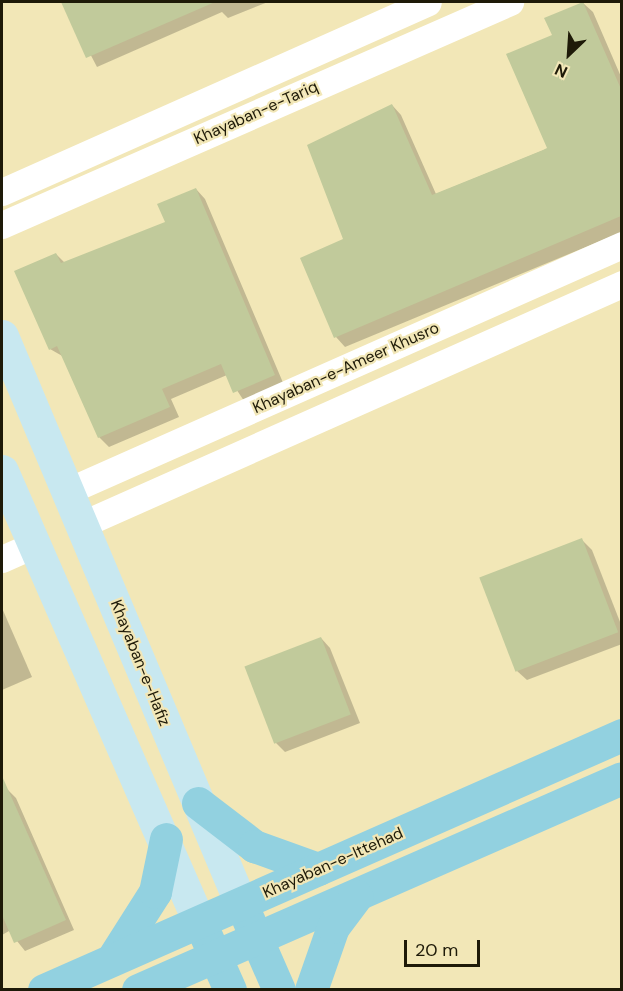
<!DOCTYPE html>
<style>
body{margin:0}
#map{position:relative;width:623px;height:991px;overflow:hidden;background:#f2e7b7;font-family:"DM Sans",sans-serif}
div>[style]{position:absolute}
.shadow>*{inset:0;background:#0003}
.building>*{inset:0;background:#c1ca9b;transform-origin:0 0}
.street>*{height:27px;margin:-13.5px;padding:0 13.5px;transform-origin:13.5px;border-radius:13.5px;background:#fff}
.secondary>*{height:33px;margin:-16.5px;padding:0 16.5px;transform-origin:16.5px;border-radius:16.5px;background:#c8e8f0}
.primary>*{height:33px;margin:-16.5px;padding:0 16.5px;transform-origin:16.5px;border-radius:16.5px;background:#92d1e0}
span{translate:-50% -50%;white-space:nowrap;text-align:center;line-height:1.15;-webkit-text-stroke:4.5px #f2e7b7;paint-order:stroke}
.street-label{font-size:16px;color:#1e1a08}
.frame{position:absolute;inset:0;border:3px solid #1e1a08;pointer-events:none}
.north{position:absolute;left:539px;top:24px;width:60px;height:60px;-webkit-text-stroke:4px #f2e7b7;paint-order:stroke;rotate:205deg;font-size:16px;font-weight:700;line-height:24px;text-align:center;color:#1e1a08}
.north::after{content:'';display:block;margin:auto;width:21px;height:27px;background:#1e1a08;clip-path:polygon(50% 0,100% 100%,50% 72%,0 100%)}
.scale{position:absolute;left:404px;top:940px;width:76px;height:27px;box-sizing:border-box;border:3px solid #1e1a08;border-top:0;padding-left:8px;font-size:18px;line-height:21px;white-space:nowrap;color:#1e1a08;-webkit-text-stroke:4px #f2e7b7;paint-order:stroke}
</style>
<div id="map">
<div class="shadow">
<i style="clip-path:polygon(63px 2px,268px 2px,228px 18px,222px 12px,97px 67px)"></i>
<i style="clip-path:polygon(583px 3px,593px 12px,622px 79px,622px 232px,345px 347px,336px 337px,302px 259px,345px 240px,392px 105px,401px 115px,436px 194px,549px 148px,554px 36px)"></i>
<i style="clip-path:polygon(196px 189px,205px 199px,284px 385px,244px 401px,227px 375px,171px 399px,179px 417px,109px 447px,99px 437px,64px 357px,50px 349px,56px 254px,65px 263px,167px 223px)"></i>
<i style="clip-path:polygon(582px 540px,592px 550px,622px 627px,622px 644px,527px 680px,517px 671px)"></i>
<i style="clip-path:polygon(2px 608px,32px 677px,2px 690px)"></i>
<i style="clip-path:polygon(321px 638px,330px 648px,360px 723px,285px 752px,275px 742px)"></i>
<i style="clip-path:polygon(6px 788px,16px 798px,74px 930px,25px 951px,9px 931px,2px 935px,2px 791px)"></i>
</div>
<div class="building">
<i style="clip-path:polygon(61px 2px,215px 2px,86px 58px)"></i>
<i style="clip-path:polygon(583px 2px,621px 89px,621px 216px,334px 338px,300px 258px,343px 239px,307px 145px,392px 104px,432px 195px,543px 150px,547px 148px,506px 54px,552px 35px,544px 18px)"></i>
<i style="clip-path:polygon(196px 188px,275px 375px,233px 393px,221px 364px,162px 389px,170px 407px,98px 438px,57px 346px,49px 350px,14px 271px,56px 253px,61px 263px,165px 222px,157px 204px)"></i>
<i style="left:582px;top:538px;width:101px;height:110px;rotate:69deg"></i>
<i style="left:321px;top:637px;width:83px;height:82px;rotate:69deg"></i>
<i style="clip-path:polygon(2px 776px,66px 920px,14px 943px,2px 915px)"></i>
</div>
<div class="street">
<i style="left:2px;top:192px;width:466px;rotate:-24deg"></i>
<i style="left:2px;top:225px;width:555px;rotate:-23.7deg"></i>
<i style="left:70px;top:490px;width:604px;rotate:-23.93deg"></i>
<i style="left:83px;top:524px;width:590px;rotate:-24deg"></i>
<i style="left:2px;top:559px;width:35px;rotate:-24deg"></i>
</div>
<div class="secondary">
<i style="left:2px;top:336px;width:616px;rotate:67.18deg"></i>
<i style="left:2px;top:471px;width:491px;rotate:66.4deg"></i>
</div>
<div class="primary">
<i style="left:198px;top:803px;width:71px;rotate:37.5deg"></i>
<i style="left:254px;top:846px;width:68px;rotate:19.8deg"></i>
<i style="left:248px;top:919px;width:77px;rotate:66.4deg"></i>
<i style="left:206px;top:936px;width:59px;rotate:66deg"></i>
<i style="left:113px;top:958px;width:78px;rotate:-57.5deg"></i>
<i style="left:155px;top:892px;width:54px;rotate:-78.3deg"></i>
<i style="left:44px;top:990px;width:632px;rotate:-23.81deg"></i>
<i style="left:138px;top:990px;width:528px;rotate:-23.65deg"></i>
<i style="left:311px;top:990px;width:67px;rotate:-70.8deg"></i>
<i style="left:333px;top:927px;width:39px;rotate:-53deg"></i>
</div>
<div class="street-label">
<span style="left:256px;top:113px;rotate:-24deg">Khayaban-e-Tariq</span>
<span style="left:346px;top:368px;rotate:-24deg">Khayaban-e-Ameer Khusro</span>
<span style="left:140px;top:663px;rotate:68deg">Khayaban-e-Hafiz</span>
<span style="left:333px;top:863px;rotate:-24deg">Khayaban-e-Ittehad</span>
</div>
<div class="frame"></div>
<div class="north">N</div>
<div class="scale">20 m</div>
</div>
